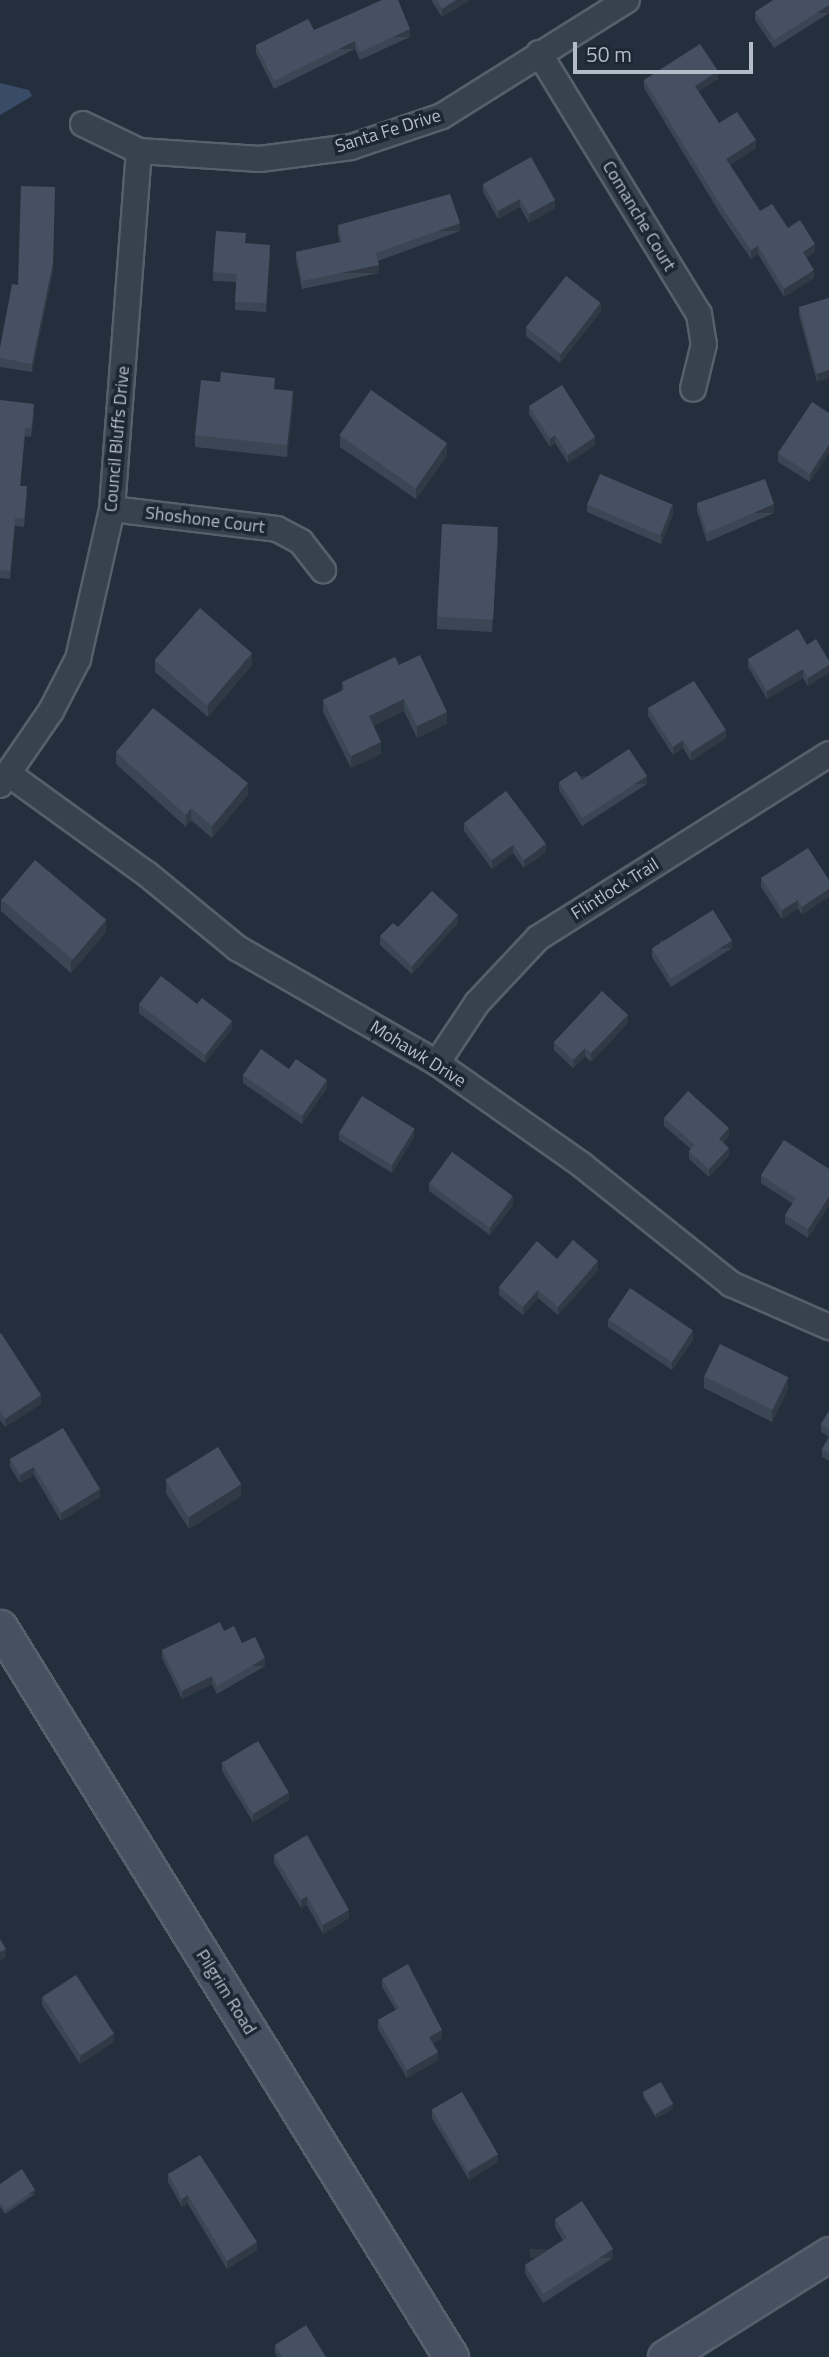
<!DOCTYPE html>
<style>
body{margin:0}
#map{position:relative;width:829px;height:2357px;overflow:hidden;background:#242f3e;font-family:"Titillium Web",sans-serif}
div>[style]{position:absolute}
.water>*{inset:0;background:#394c67}
.roads{filter:drop-shadow(2px 0 #565f6c) drop-shadow(-2px 0 #565f6c) drop-shadow(0 2px #565f6c) drop-shadow(0 -2px #565f6c)}
.street>*{height:24px;margin:-12px;padding:0 12px;transform-origin:12px;border-radius:12px;background:#38414e}
.secondary>*{height:33px;margin:-16.5px;padding:0 16.5px;transform-origin:16.5px;border-radius:16.5px;background:#465061}
.wall>*{inset:0;background:#3b4654}
.shaded-wall>*{inset:0;background:#303945;transform-origin:0 0}
.building>*{inset:0;background:#455162;transform-origin:0 0}
span{translate:-50% -50%;white-space:nowrap;text-align:center;line-height:1.15;-webkit-text-stroke:7px #1d2633;paint-order:stroke}
.street-label{font-size:18px;color:#b4bcc9}
.scale{position:absolute;left:573px;top:42px;width:180px;height:32px;box-sizing:border-box;border:4px solid #b4bcc9;border-top:0;padding-left:9px;font-size:21px;line-height:24px;white-space:nowrap;color:#b4bcc9;-webkit-text-stroke:5px #1d2633;paint-order:stroke}
</style>
<div id="map">
<div class="water">
<i style="clip-path:polygon(0 83px,29px 90px,32px 96px,0 115px)"></i>
</div>
<div class="roads">
<div class="street">
<i style="left:539px;top:53px;width:306px;rotate:58.5deg"></i>
<i style="left:699px;top:314px;width:30px;rotate:81deg"></i>
<i style="left:704px;top:344px;width:46px;rotate:103.7deg"></i>
<i style="left:83px;top:124px;width:62px;rotate:25.7deg"></i>
<i style="left:139px;top:151px;width:121px;rotate:3.8deg"></i>
<i style="left:260px;top:159px;width:92px;rotate:-7.5deg"></i>
<i style="left:351px;top:147px;width:96px;rotate:-18.8deg"></i>
<i style="left:442px;top:116px;width:218px;rotate:-32.1deg"></i>
<i style="left:112px;top:509px;width:166px;rotate:6.9deg"></i>
<i style="left:277px;top:529px;width:27px;rotate:28deg"></i>
<i style="left:301px;top:542px;width:36px;rotate:52deg"></i>
<i style="left:10px;top:775px;width:169px;rotate:35.9deg"></i>
<i style="left:147px;top:874px;width:117px;rotate:39.4deg"></i>
<i style="left:237px;top:948px;width:231px;rotate:29.9deg"></i>
<i style="left:437px;top:1063px;width:177px;rotate:35.1deg"></i>
<i style="left:582px;top:1165px;width:191px;rotate:38.6deg"></i>
<i style="left:731px;top:1284px;width:107px;rotate:23.7deg"></i>
<i style="left:0;top:785px;width:90px;rotate:-55.4deg"></i>
<i style="left:51px;top:711px;width:59px;rotate:-62.6deg"></i>
<i style="left:78px;top:659px;width:154px;rotate:-77.2deg"></i>
<i style="left:112px;top:509px;width:359px;rotate:-85.7deg"></i>
<i style="left:437px;top:1063px;width:72px;rotate:-56.3deg"></i>
<i style="left:477px;top:1003px;width:89px;rotate:-46.8deg"></i>
<i style="left:538px;top:938px;width:344px;rotate:-32.3deg"></i>
</div>
<div class="secondary">
<i style="left:0;top:1627px;width:858px;rotate:58.29deg"></i>
<i style="left:665px;top:2357px;width:194px;rotate:-32.1deg"></i>
</div>
</div>
<div class="wall">
<i style="clip-path:polygon(431px 0,470px 0,442px 17px)"></i>
<i style="clip-path:polygon(829px 0,829px 13px,774px 48px,755px 20px,755px 12px)"></i>
<i style="clip-path:polygon(314px 30px,410px 37px,360px 60px,355px 49px,274px 89px,256px 53px,256px 45px)"></i>
<i style="clip-path:polygon(718px 79px,698px 91px,719px 123px,756px 148px,730px 165px,760px 211px,788px 228px,815px 252px,806px 258px,814px 278px,784px 297px,758px 254px,751px 259px,721px 215px,644px 88px,644px 80px)"></i>
<i style="clip-path:polygon(483px 184px,555px 208px,529px 223px,520px 207px,498px 219px,483px 192px)"></i>
<i style="clip-path:polygon(338px 225px,460px 231px,378px 261px,379px 273px,302px 289px,296px 260px,296px 252px,340px 242px,338px 234px)"></i>
<i style="clip-path:polygon(245px 243px,270px 253px,266px 312px,235px 310px,236px 282px,213px 281px,213px 272px)"></i>
<i style="clip-path:polygon(53px 271px,32px 372px,0 367px,0 348px,18px 285px)"></i>
<i style="clip-path:polygon(829px 298px,817px 382px,799px 315px,799px 307px)"></i>
<i style="clip-path:polygon(601px 311px,560px 363px,526px 336px,526px 327px)"></i>
<i style="clip-path:polygon(275px 389px,293px 403px,287px 457px,195px 447px,195px 435px)"></i>
<i style="clip-path:polygon(0 400px,34px 412px,31px 437px,25px 436px,20px 486px,27px 494px,24px 527px,15px 526px,10px 579px,0 578px)"></i>
<i style="clip-path:polygon(529px 406px,595px 445px,568px 463px,555px 443px,550px 447px,529px 414px)"></i>
<i style="clip-path:polygon(829px 413px,810px 482px,778px 462px,778px 453px)"></i>
<i style="clip-path:polygon(340px 435px,447px 456px,416px 499px,340px 447px)"></i>
<i style="clip-path:polygon(697px 503px,774px 513px,707px 542px,697px 511px)"></i>
<i style="clip-path:polygon(587px 504px,673px 514px,661px 544px,587px 512px)"></i>
<i style="clip-path:polygon(498px 539px,492px 632px,437px 629px,437px 617px)"></i>
<i style="clip-path:polygon(807px 645px,829px 661px,808px 686px,803px 678px,767px 699px,748px 667px,748px 659px)"></i>
<i style="clip-path:polygon(155px 660px,252px 665px,208px 717px,155px 672px)"></i>
<i style="clip-path:polygon(399px 665px,447px 724px,417px 738px,404px 711px,373px 726px,381px 754px,351px 768px,323px 712px,323px 700px,342px 691px,342px 682px)"></i>
<i style="clip-path:polygon(648px 708px,726px 738px,691px 761px,683px 748px,673px 755px,648px 716px)"></i>
<i style="clip-path:polygon(116px 752px,248px 795px,212px 838px,191px 820px,186px 827px,116px 764px)"></i>
<i style="clip-path:polygon(582px 780px,647px 784px,582px 826px,559px 790px,559px 782px)"></i>
<i style="clip-path:polygon(464px 823px,546px 852px,524px 868px,513px 853px,492px 869px,464px 831px)"></i>
<i style="clip-path:polygon(808px 848px,802px 915px,798px 908px,782px 919px,761px 887px,761px 878px)"></i>
<i style="clip-path:polygon(1px 899px,106px 932px,71px 973px,1px 911px)"></i>
<i style="clip-path:polygon(458px 923px,412px 974px,380px 945px,380px 936px,398px 927px)"></i>
<i style="clip-path:polygon(732px 948px,671px 987px,652px 957px,652px 949px)"></i>
<i style="clip-path:polygon(139px 1004px,197px 1004px,232px 1029px,205px 1063px,139px 1013px)"></i>
<i style="clip-path:polygon(628px 1023px,591px 1062px,585px 1056px,573px 1068px,554px 1050px,554px 1042px)"></i>
<i style="clip-path:polygon(289px 1069px,327px 1088px,302px 1124px,243px 1083px,243px 1075px)"></i>
<i style="clip-path:polygon(664px 1118px,729px 1136px,723px 1143px,729px 1156px,709px 1177px,689px 1159px,689px 1151px,691px 1149px,664px 1126px)"></i>
<i style="clip-path:polygon(339px 1132px,414px 1137px,392px 1173px,339px 1140px)"></i>
<i style="clip-path:polygon(829px 1169px,808px 1238px,785px 1223px,785px 1215px,793px 1204px,761px 1183px,761px 1175px)"></i>
<i style="clip-path:polygon(429px 1183px,513px 1205px,490px 1235px,429px 1191px)"></i>
<i style="clip-path:polygon(557px 1259px,598px 1270px,558px 1315px,538px 1298px,523px 1315px,499px 1295px,499px 1287px)"></i>
<i style="clip-path:polygon(608px 1319px,693px 1340px,672px 1370px,608px 1327px)"></i>
<i style="clip-path:polygon(0 1334px,41px 1404px,5px 1427px,0 1420px)"></i>
<i style="clip-path:polygon(704px 1376px,788px 1389px,772px 1422px,704px 1388px)"></i>
<i style="clip-path:polygon(829px 1411px,829px 1437px,821px 1432px,821px 1424px)"></i>
<i style="clip-path:polygon(829px 1437px,829px 1461px,822px 1457px,822px 1449px)"></i>
<i style="clip-path:polygon(10px 1459px,100px 1489px,100px 1497px,61px 1521px,34px 1475px,20px 1483px,10px 1467px)"></i>
<i style="clip-path:polygon(166px 1481px,241px 1496px,189px 1529px,166px 1493px)"></i>
<i style="clip-path:polygon(224px 1631px,242px 1643px,265px 1666px,217px 1694px,212px 1684px,182px 1699px,162px 1658px,162px 1650px)"></i>
<i style="clip-path:polygon(222px 1762px,289px 1800px,253px 1822px,222px 1771px)"></i>
<i style="clip-path:polygon(274px 1855px,349px 1918px,323px 1934px,307px 1905px,301px 1908px,274px 1863px)"></i>
<i style="clip-path:polygon(382px 1979px,442px 2038px,433px 2043px,438px 2060px,407px 2078px,378px 2029px,378px 2020px,396px 2010px,382px 1987px)"></i>
<i style="clip-path:polygon(42px 1997px,114px 2042px,80px 2064px,42px 2005px)"></i>
<i style="clip-path:polygon(643px 2092px,673px 2109px,656px 2118px,643px 2096px)"></i>
<i style="clip-path:polygon(432px 2110px,498px 2162px,469px 2180px,432px 2118px)"></i>
<i style="clip-path:polygon(168px 2174px,257px 2250px,227px 2269px,188px 2204px,182px 2207px,168px 2182px)"></i>
<i style="clip-path:polygon(0 2184px,35px 2194px,5px 2214px,0 2207px)"></i>
<i style="clip-path:polygon(555px 2219px,613px 2258px,543px 2303px,525px 2273px,525px 2265px,563px 2240px,555px 2227px)"></i>
<i style="clip-path:polygon(275px 2345px,326px 2357px,277px 2357px,275px 2353px)"></i>
</div>
<div class="shaded-wall">
<i style="clip-path:polygon(456px 0,470px 0,442px 17px,442px 9px)"></i>
<i style="left:829px;top:5px;width:8px;height:65px;rotate:90deg"></i>
<i style="left:410px;top:29px;width:8px;height:55px;rotate:90deg"></i>
<i style="left:355px;top:41px;width:8px;height:90px;rotate:90deg"></i>
<i style="clip-path:polygon(718px 71px,718px 79px,695px 94px,695px 86px)"></i>
<i style="clip-path:polygon(756px 140px,756px 148px,726px 167px,726px 159px)"></i>
<i style="clip-path:polygon(55px 187px,53px 271px,32px 372px,32px 364px)"></i>
<i style="clip-path:polygon(520px 199px,520px 207px,498px 219px,498px 211px)"></i>
<i style="clip-path:polygon(555px 200px,555px 208px,529px 223px,529px 214px)"></i>
<i style="left:460px;top:223px;width:8px;height:89px;rotate:90deg"></i>
<i style="clip-path:polygon(815px 244px,815px 252px,803px 260px,803px 252px)"></i>
<i style="clip-path:polygon(758px 246px,758px 254px,751px 259px,751px 250px)"></i>
<i style="left:379px;top:265px;width:8px;height:79px;rotate:90deg"></i>
<i style="clip-path:polygon(814px 270px,814px 278px,784px 297px,784px 289px)"></i>
<i style="clip-path:polygon(601px 303px,601px 311px,560px 363px,560px 355px)"></i>
<i style="clip-path:polygon(829px 370px,829px 378px,817px 382px,817px 374px)"></i>
<i style="clip-path:polygon(293px 391px,293px 403px,287px 457px,287px 445px)"></i>
<i style="clip-path:polygon(555px 435px,555px 443px,550px 447px,550px 439px)"></i>
<i style="clip-path:polygon(595px 437px,595px 445px,568px 463px,568px 455px)"></i>
<i style="clip-path:polygon(447px 444px,447px 456px,416px 499px,416px 487px)"></i>
<i style="clip-path:polygon(829px 445px,829px 453px,810px 482px,810px 474px)"></i>
<i style="left:774px;top:504px;width:9px;height:73px;rotate:90deg"></i>
<i style="clip-path:polygon(673px 505px,673px 514px,661px 544px,661px 535px)"></i>
<i style="clip-path:polygon(498px 527px,498px 539px,492px 632px,492px 620px)"></i>
<i style="clip-path:polygon(252px 653px,252px 665px,208px 717px,208px 705px)"></i>
<i style="clip-path:polygon(829px 665px,829px 673px,808px 686px,808px 678px)"></i>
<i style="clip-path:polygon(803px 669px,803px 678px,767px 699px,767px 691px)"></i>
<i style="clip-path:polygon(404px 699px,404px 711px,369px 728px,369px 716px)"></i>
<i style="clip-path:polygon(447px 712px,447px 724px,417px 738px,417px 726px)"></i>
<i style="clip-path:polygon(726px 730px,726px 738px,691px 761px,691px 752px)"></i>
<i style="clip-path:polygon(683px 740px,683px 748px,673px 755px,673px 747px)"></i>
<i style="clip-path:polygon(381px 742px,381px 754px,351px 768px,351px 756px)"></i>
<i style="left:647px;top:776px;width:8px;height:77px;rotate:90deg"></i>
<i style="clip-path:polygon(248px 783px,248px 795px,212px 838px,212px 826px)"></i>
<i style="clip-path:polygon(191px 808px,191px 820px,186px 827px,186px 815px)"></i>
<i style="clip-path:polygon(546px 844px,546px 852px,524px 868px,524px 860px)"></i>
<i style="clip-path:polygon(513px 845px,513px 853px,492px 869px,492px 860px)"></i>
<i style="clip-path:polygon(829px 889px,829px 897px,802px 915px,802px 907px)"></i>
<i style="clip-path:polygon(798px 900px,798px 908px,782px 919px,782px 910px)"></i>
<i style="clip-path:polygon(458px 915px,458px 923px,412px 974px,412px 966px)"></i>
<i style="clip-path:polygon(106px 920px,106px 932px,71px 973px,71px 961px)"></i>
<i style="left:732px;top:940px;width:8px;height:72px;rotate:90deg"></i>
<i style="clip-path:polygon(628px 1015px,628px 1023px,591px 1062px,591px 1053px)"></i>
<i style="clip-path:polygon(232px 1021px,232px 1029px,205px 1063px,205px 1055px)"></i>
<i style="clip-path:polygon(585px 1048px,585px 1056px,573px 1068px,573px 1060px)"></i>
<i style="clip-path:polygon(327px 1080px,327px 1088px,302px 1124px,302px 1116px)"></i>
<i style="clip-path:polygon(729px 1128px,729px 1136px,719px 1147px,719px 1139px)"></i>
<i style="clip-path:polygon(414px 1129px,414px 1137px,392px 1173px,392px 1165px)"></i>
<i style="clip-path:polygon(729px 1148px,729px 1156px,709px 1177px,709px 1169px)"></i>
<i style="clip-path:polygon(513px 1196px,513px 1205px,490px 1235px,490px 1227px)"></i>
<i style="clip-path:polygon(829px 1197px,829px 1206px,808px 1238px,808px 1229px)"></i>
<i style="clip-path:polygon(598px 1261px,598px 1270px,558px 1315px,558px 1307px)"></i>
<i style="clip-path:polygon(538px 1290px,538px 1298px,523px 1315px,523px 1307px)"></i>
<i style="clip-path:polygon(693px 1331px,693px 1340px,672px 1370px,672px 1362px)"></i>
<i style="clip-path:polygon(788px 1377px,788px 1389px,772px 1422px,772px 1410px)"></i>
<i style="clip-path:polygon(41px 1395px,41px 1404px,5px 1427px,5px 1419px)"></i>
<i style="clip-path:polygon(34px 1467px,34px 1475px,20px 1483px,20px 1475px)"></i>
<i style="clip-path:polygon(241px 1484px,241px 1496px,189px 1529px,189px 1517px)"></i>
<i style="clip-path:polygon(100px 1489px,100px 1497px,61px 1521px,61px 1513px)"></i>
<i style="left:265px;top:1658px;width:8px;height:56px;rotate:90deg"></i>
<i style="clip-path:polygon(212px 1676px,212px 1684px,182px 1699px,182px 1691px)"></i>
<i style="clip-path:polygon(289px 1792px,289px 1800px,253px 1822px,253px 1813px)"></i>
<i style="clip-path:polygon(307px 1896px,307px 1905px,301px 1908px,301px 1900px)"></i>
<i style="clip-path:polygon(349px 1910px,349px 1918px,323px 1934px,323px 1925px)"></i>
<i style="clip-path:polygon(6px 1949px,6px 1957px,0 1961px,0 1952px)"></i>
<i style="clip-path:polygon(442px 2030px,442px 2038px,429px 2046px,429px 2037px)"></i>
<i style="clip-path:polygon(114px 2034px,114px 2042px,80px 2064px,80px 2056px)"></i>
<i style="clip-path:polygon(438px 2052px,438px 2060px,407px 2078px,407px 2070px)"></i>
<i style="clip-path:polygon(673px 2104px,673px 2109px,656px 2118px,656px 2114px)"></i>
<i style="clip-path:polygon(498px 2154px,498px 2162px,469px 2180px,469px 2172px)"></i>
<i style="left:35px;top:2190px;width:4px;height:36px;rotate:90deg"></i>
<i style="clip-path:polygon(188px 2195px,188px 2204px,182px 2207px,182px 2199px)"></i>
<i style="clip-path:polygon(257px 2242px,257px 2250px,227px 2269px,227px 2261px)"></i>
<i style="left:613px;top:2249px;width:9px;height:83px;rotate:90deg"></i>
</div>
<div class="building">
<i style="clip-path:polygon(382px 0,398px 0,410px 29px,360px 52px,355px 41px,274px 81px,256px 45px,308px 19px,314px 30px)"></i>
<i style="clip-path:polygon(437px 0,456px 0,442px 9px)"></i>
<i style="clip-path:polygon(773px 0,829px 0,829px 5px,774px 40px,755px 12px)"></i>
<i style="clip-path:polygon(700px 44px,718px 71px,695px 86px,719px 123px,737px 112px,756px 140px,726px 159px,760px 211px,772px 204px,788px 228px,800px 220px,815px 244px,803px 252px,814px 270px,784px 289px,758px 246px,751px 250px,721px 206px,644px 80px)"></i>
<i style="clip-path:polygon(531px 157px,555px 200px,529px 214px,520px 199px,498px 211px,483px 184px)"></i>
<i style="clip-path:polygon(21px 186px,55px 187px,53px 263px,32px 364px,0 358px,0 348px,12px 284px,18px 285px)"></i>
<i style="clip-path:polygon(450px 194px,460px 223px,376px 253px,379px 265px,302px 281px,296px 252px,342px 242px,338px 225px)"></i>
<i style="clip-path:polygon(216px 231px,246px 233px,245px 243px,270px 245px,266px 303px,235px 302px,237px 274px,213px 272px)"></i>
<i style="left:566px;top:276px;width:44px;height:65px;rotate:38deg"></i>
<i style="clip-path:polygon(829px 298px,829px 370px,817px 374px,799px 307px)"></i>
<i style="clip-path:polygon(221px 372px,275px 378px,274px 389px,293px 391px,287px 445px,195px 435px,201px 380px,220px 382px)"></i>
<i style="clip-path:polygon(562px 385px,595px 437px,568px 455px,555px 435px,550px 439px,529px 406px)"></i>
<i style="left:371px;top:390px;width:93px;height:55px;rotate:35deg"></i>
<i style="clip-path:polygon(0 400px,34px 404px,31px 428px,25px 428px,20px 486px,27px 486px,24px 518px,15px 518px,10px 571px,0 570px)"></i>
<i style="clip-path:polygon(812px 402px,829px 413px,829px 445px,810px 474px,778px 453px)"></i>
<i style="left:600px;top:474px;width:79px;height:33px;rotate:23deg"></i>
<i style="clip-path:polygon(765px 479px,774px 504px,707px 533px,697px 503px)"></i>
<i style="left:442px;top:524px;width:56px;height:93px;rotate:3deg"></i>
<i style="left:200px;top:608px;width:69px;height:69px;rotate:41deg"></i>
<i style="clip-path:polygon(798px 629px,807px 645px,816px 639px,829px 661px,829px 665px,808px 678px,803px 669px,767px 691px,748px 659px)"></i>
<i style="clip-path:polygon(420px 655px,447px 712px,417px 726px,404px 699px,369px 716px,381px 742px,351px 756px,323px 700px,345px 689px,342px 682px,395px 657px,399px 665px)"></i>
<i style="clip-path:polygon(694px 681px,726px 730px,691px 752px,683px 740px,673px 747px,648px 708px)"></i>
<i style="clip-path:polygon(153px 708px,248px 783px,212px 826px,191px 808px,186px 815px,116px 752px)"></i>
<i style="clip-path:polygon(629px 749px,647px 776px,582px 818px,559px 782px,576px 771px,582px 780px)"></i>
<i style="clip-path:polygon(506px 791px,546px 844px,524px 860px,513px 845px,492px 860px,464px 823px)"></i>
<i style="clip-path:polygon(808px 848px,829px 880px,829px 889px,802px 907px,798px 900px,782px 910px,761px 878px)"></i>
<i style="left:35px;top:860px;width:93px;height:52px;rotate:40deg"></i>
<i style="clip-path:polygon(432px 891px,458px 915px,412px 966px,380px 936px,393px 923px,398px 927px)"></i>
<i style="left:713px;top:910px;width:36px;height:72px;rotate:58deg"></i>
<i style="clip-path:polygon(161px 976px,197px 1004px,202px 998px,232px 1021px,205px 1055px,139px 1004px)"></i>
<i style="clip-path:polygon(602px 991px,628px 1015px,591px 1053px,585px 1048px,573px 1060px,554px 1042px)"></i>
<i style="clip-path:polygon(261px 1049px,289px 1069px,296px 1059px,327px 1080px,302px 1116px,243px 1075px)"></i>
<i style="clip-path:polygon(688px 1091px,729px 1128px,719px 1139px,729px 1148px,709px 1169px,689px 1151px,695px 1145px,664px 1118px)"></i>
<i style="left:362px;top:1096px;width:62px;height:43px;rotate:32deg"></i>
<i style="clip-path:polygon(784px 1140px,829px 1169px,829px 1197px,808px 1229px,785px 1215px,796px 1198px,761px 1175px)"></i>
<i style="left:452px;top:1152px;width:75px;height:39px;rotate:36deg"></i>
<i style="clip-path:polygon(573px 1240px,598px 1261px,558px 1307px,538px 1290px,523px 1307px,499px 1287px,537px 1241px,557px 1259px)"></i>
<i style="left:630px;top:1288px;width:76px;height:38px;rotate:34deg"></i>
<i style="clip-path:polygon(1px 1333px,41px 1395px,5px 1419px,0 1411px,0 1334px)"></i>
<i style="left:720px;top:1344px;width:76px;height:36px;rotate:26deg"></i>
<i style="clip-path:polygon(829px 1411px,829px 1429px,821px 1424px)"></i>
<i style="clip-path:polygon(63px 1428px,100px 1489px,61px 1513px,34px 1467px,20px 1475px,10px 1459px)"></i>
<i style="clip-path:polygon(829px 1437px,829px 1453px,822px 1449px)"></i>
<i style="left:218px;top:1447px;width:44px;height:62px;rotate:58deg"></i>
<i style="clip-path:polygon(220px 1622px,224px 1631px,234px 1626px,242px 1643px,255px 1637px,265px 1658px,217px 1686px,212px 1676px,182px 1691px,162px 1650px)"></i>
<i style="left:258px;top:1741px;width:60px;height:42px;rotate:59deg"></i>
<i style="clip-path:polygon(307px 1835px,349px 1910px,323px 1925px,307px 1896px,301px 1900px,274px 1855px)"></i>
<i style="clip-path:polygon(0 1939px,6px 1949px,0 1952px)"></i>
<i style="clip-path:polygon(408px 1964px,442px 2030px,429px 2037px,438px 2052px,407px 2070px,378px 2020px,399px 2008px,382px 1979px)"></i>
<i style="left:76px;top:1975px;width:70px;height:40px;rotate:57deg"></i>
<i style="left:661px;top:2082px;width:25px;height:21px;rotate:61deg"></i>
<i style="left:462px;top:2092px;width:72px;height:35px;rotate:60deg"></i>
<i style="clip-path:polygon(200px 2155px,257px 2242px,227px 2261px,188px 2195px,182px 2199px,168px 2174px)"></i>
<i style="clip-path:polygon(22px 2169px,35px 2190px,5px 2210px,0 2203px,0 2184px)"></i>
<i style="clip-path:polygon(582px 2201px,613px 2249px,543px 2294px,525px 2265px,567px 2238px,555px 2219px)"></i>
<i style="clip-path:polygon(306px 2325px,326px 2357px,282px 2357px,275px 2345px)"></i>
</div>
<div class="street-label">
<span style="left:388px;top:131px;rotate:-17deg">Santa Fe Drive</span>
<span style="left:639px;top:216px;rotate:59deg">Comanche Court</span>
<span style="left:117px;top:439px;rotate:-85deg">Council Bluffs Drive</span>
<span style="left:205px;top:520px;rotate:7deg">Shoshone Court</span>
<span style="left:615px;top:889px;rotate:-32deg">Flintlock Trail</span>
<span style="left:418px;top:1054px;rotate:32deg">Mohawk Drive</span>
<span style="left:226px;top:1992px;rotate:58deg">Pilgrim Road</span>
</div>
<div class="scale">50 m</div>
</div>
